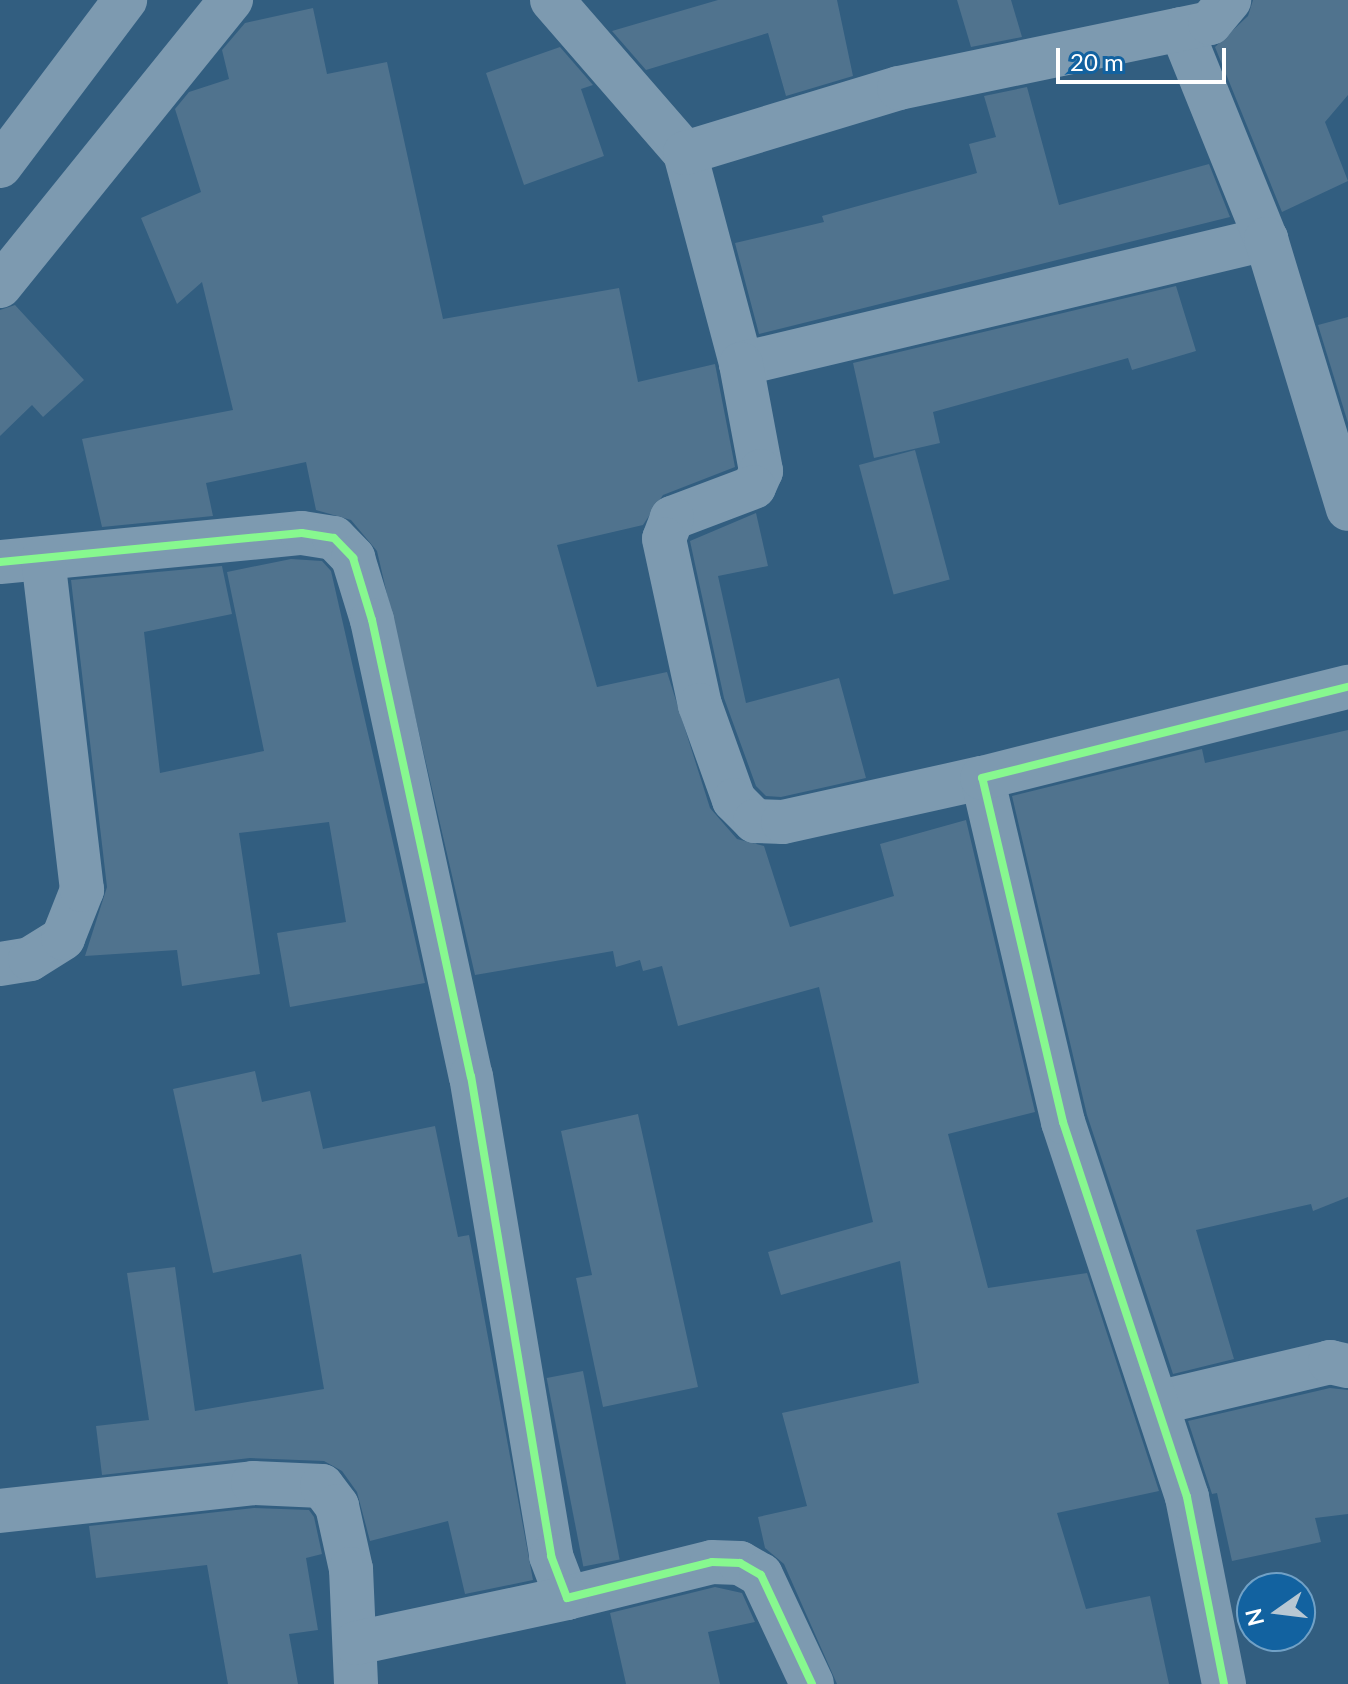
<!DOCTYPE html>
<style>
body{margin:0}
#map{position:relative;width:1348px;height:1684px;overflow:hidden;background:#325e80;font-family:Lato,sans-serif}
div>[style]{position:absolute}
.building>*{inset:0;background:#50738e;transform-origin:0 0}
.minor>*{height:44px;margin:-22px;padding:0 22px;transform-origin:22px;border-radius:22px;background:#7d9ab0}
.cycleway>*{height:8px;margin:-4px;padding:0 4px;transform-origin:4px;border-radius:4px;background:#87f88f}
span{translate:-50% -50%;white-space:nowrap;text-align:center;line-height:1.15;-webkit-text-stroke:8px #1262a0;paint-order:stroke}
.north{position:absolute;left:1236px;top:1572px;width:80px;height:80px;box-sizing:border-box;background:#1262a0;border:2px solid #71a1c6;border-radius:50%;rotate:256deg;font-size:22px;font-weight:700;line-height:32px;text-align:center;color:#fff}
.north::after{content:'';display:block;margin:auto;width:28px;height:36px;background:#b7c7d3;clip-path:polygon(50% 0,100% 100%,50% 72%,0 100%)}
.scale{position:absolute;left:1056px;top:48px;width:170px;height:36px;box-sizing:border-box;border:4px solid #fff;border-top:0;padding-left:10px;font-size:24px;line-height:28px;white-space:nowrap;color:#fff;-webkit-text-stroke:6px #1262a0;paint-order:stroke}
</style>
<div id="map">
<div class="building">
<i style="clip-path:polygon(718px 0,837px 0,853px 76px,786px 96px,768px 33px,646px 70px,612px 31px)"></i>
<i style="clip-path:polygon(957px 0,1011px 0,1022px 37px,971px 47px)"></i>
<i style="clip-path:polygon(1253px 0,1348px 0,1348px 95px,1325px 122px,1348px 181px,1282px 212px,1215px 47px,1248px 16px)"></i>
<i style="clip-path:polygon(313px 8px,327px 74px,387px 62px,443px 319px,619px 288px,638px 382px,715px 364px,735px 467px,663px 495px,643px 525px,557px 545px,597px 687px,667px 672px,710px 808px,737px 839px,764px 846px,790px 927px,894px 896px,880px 844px,966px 820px,1035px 1112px,948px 1134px,988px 1288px,1087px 1273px,1159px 1491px,1057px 1513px,1086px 1609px,1150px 1596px,1169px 1684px,837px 1684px,784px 1564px,765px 1548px,758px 1517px,807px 1506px,782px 1413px,919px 1383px,900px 1261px,781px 1295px,768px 1252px,873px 1222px,819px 987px,678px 1026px,662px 966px,643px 971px,640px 960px,616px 967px,613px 951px,475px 975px,377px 551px,351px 520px,316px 510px,306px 462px,206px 483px,213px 516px,102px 527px,82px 439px,233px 410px,202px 282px,177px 304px,141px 218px,201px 192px,175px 109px,189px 92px,229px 79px,222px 50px,245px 23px)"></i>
<i style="clip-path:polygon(560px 47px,593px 85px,581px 89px,604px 156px,524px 185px,486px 73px)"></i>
<i style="clip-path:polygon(1027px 87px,1059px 205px,1209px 164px,1230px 217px,759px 334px,735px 243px,824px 222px,822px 216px,977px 173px,969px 144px,996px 137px,984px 96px)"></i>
<i style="clip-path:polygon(1176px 286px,1196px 351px,1132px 370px,1128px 358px,933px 412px,940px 443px,874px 458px,853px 363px)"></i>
<i style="clip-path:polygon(15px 305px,84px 380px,43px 417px,32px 405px,0 436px,0 310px)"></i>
<i style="clip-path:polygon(1348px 317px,1348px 423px,1318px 325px)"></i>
<i style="left:915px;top:450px;width:134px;height:58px;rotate:75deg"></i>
<i style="clip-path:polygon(756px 513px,768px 566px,718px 576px,746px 703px,839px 678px,866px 778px,781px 797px,766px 796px,756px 786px,724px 698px,690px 541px)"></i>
<i style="clip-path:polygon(291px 559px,322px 561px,331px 571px,425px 983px,290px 1007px,277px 933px,346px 922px,329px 822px,239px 833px,260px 974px,182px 986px,177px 950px,85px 956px,107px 887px,71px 580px,222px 566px,232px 614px,144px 632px,160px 773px,264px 751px,227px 572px)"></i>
<i style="clip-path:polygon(1348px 730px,1348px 1197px,1313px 1211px,1311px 1204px,1196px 1230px,1234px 1359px,1173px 1374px,1087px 1115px,1012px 796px,1202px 749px,1205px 763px)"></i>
<i style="clip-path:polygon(255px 1071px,262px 1102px,310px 1091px,323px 1149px,435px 1126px,458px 1237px,469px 1235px,533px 1580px,465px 1594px,448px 1521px,370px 1541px,357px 1492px,342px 1471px,324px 1461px,250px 1458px,102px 1475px,96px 1426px,149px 1420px,127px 1273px,175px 1267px,195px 1411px,324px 1389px,301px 1254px,213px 1273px,173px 1089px)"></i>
<i style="clip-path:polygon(638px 1114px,698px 1387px,603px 1407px,576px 1278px,592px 1275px,561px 1131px)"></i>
<i style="left:583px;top:1371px;width:192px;height:37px;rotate:79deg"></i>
<i style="clip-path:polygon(1330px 1388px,1348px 1390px,1348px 1514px,1315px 1518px,1321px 1542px,1232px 1561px,1217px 1493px,1212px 1494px,1188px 1421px)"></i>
<i style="clip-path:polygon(254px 1508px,309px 1510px,314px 1517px,322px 1554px,306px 1558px,318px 1630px,289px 1634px,298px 1684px,228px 1684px,207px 1565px,96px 1578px,89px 1526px)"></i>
<i style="clip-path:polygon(715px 1587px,742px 1593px,755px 1622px,708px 1632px,720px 1684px,626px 1684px,610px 1613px)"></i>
</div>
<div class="minor">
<i style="left:552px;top:0;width:203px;rotate:49deg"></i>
<i style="left:685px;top:153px;width:218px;rotate:75.1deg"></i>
<i style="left:741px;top:364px;width:540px;rotate:-13.39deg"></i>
<i style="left:1181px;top:29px;width:227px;rotate:68deg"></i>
<i style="left:1266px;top:239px;width:282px;rotate:73.1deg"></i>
<i style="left:685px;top:153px;width:224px;rotate:-16.9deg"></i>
<i style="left:899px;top:88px;width:318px;rotate:-11.8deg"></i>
<i style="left:1210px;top:23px;width:30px;rotate:-50deg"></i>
<i style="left:0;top:166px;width:208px;rotate:-53deg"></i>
<i style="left:0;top:286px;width:368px;rotate:-51.1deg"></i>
<i style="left:741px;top:364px;width:109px;rotate:79.4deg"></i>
<i style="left:761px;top:471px;width:17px;rotate:114deg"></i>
<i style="left:754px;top:487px;width:88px;rotate:159.3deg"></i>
<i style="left:672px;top:518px;width:22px;rotate:111deg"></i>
<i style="left:664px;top:539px;width:170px;rotate:77.8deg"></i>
<i style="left:700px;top:705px;width:101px;rotate:70.3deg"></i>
<i style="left:734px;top:800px;width:30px;rotate:45deg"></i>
<i style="left:755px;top:821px;width:28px;rotate:2deg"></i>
<i style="left:783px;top:822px;width:204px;rotate:-12.5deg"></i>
<i style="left:0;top:562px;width:303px;rotate:-5.5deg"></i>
<i style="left:302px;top:533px;width:32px;rotate:9deg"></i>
<i style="left:334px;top:538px;width:28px;rotate:46deg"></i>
<i style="left:353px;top:558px;width:65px;rotate:73deg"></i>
<i style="left:372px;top:620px;width:467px;rotate:77.8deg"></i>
<i style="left:471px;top:1076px;width:487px;rotate:80.5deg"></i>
<i style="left:551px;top:1556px;width:45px;rotate:69.1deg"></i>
<i style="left:567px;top:1598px;width:149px;rotate:-13.9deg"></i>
<i style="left:712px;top:1562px;width:28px;rotate:2deg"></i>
<i style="left:740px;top:1563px;width:24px;rotate:30deg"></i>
<i style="left:761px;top:1575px;width:120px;rotate:64.9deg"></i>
<i style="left:0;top:964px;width:30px;rotate:-9deg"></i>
<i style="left:30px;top:959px;width:39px;rotate:-32deg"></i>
<i style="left:63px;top:938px;width:52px;rotate:-68.4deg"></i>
<i style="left:82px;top:890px;width:334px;rotate:-96.7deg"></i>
<i style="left:1157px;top:1403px;width:178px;rotate:-13.3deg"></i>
<i style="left:1330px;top:1362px;width:18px;rotate:13deg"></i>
<i style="left:0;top:1511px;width:255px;rotate:-6.3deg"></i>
<i style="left:253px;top:1483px;width:69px;rotate:2.5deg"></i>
<i style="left:322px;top:1486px;width:25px;rotate:53deg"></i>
<i style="left:337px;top:1506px;width:65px;rotate:77.5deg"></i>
<i style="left:351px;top:1569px;width:115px;rotate:87.5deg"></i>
<i style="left:356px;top:1643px;width:216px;rotate:-12deg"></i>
<i style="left:1224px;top:1684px;width:191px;rotate:-101.2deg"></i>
<i style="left:1187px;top:1497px;width:395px;rotate:-108.3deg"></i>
<i style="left:1063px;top:1122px;width:353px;rotate:-103.2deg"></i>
<i style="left:982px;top:778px;width:377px;rotate:-14deg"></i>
</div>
<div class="cycleway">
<i style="left:0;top:562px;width:303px;rotate:-5.5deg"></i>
<i style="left:302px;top:533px;width:32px;rotate:9deg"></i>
<i style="left:334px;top:538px;width:28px;rotate:46deg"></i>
<i style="left:353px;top:558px;width:65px;rotate:73deg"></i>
<i style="left:372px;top:620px;width:467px;rotate:77.8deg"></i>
<i style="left:471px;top:1076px;width:487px;rotate:80.5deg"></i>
<i style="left:551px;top:1556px;width:45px;rotate:69.1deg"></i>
<i style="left:567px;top:1598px;width:149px;rotate:-13.9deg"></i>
<i style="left:712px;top:1562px;width:28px;rotate:2deg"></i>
<i style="left:740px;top:1563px;width:24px;rotate:30deg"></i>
<i style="left:761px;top:1575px;width:120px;rotate:64.9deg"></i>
<i style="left:1224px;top:1684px;width:191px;rotate:-101.2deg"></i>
<i style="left:1187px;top:1497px;width:395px;rotate:-108.3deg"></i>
<i style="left:1063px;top:1122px;width:353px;rotate:-103.2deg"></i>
<i style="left:982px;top:778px;width:377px;rotate:-14deg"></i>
</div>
<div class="north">N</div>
<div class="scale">20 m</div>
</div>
